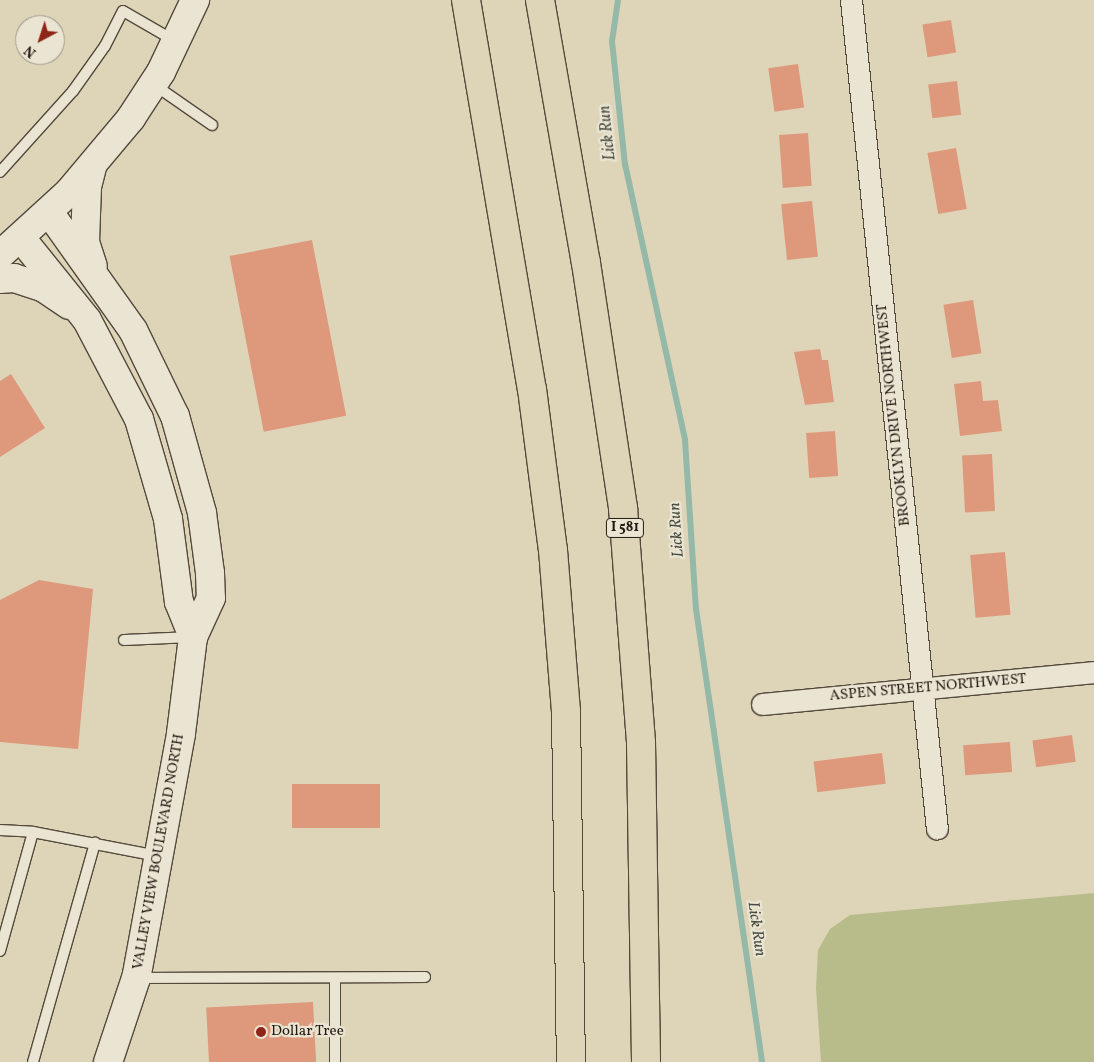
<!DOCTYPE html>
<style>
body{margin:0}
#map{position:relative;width:1094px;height:1062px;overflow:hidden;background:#ded5b9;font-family:Vollkorn,serif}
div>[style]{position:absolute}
.green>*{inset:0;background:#b8bc8b}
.stream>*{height:6px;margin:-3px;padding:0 3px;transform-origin:3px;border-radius:3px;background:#94b9a9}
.building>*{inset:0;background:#de997c;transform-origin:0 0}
.roads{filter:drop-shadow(1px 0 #53493c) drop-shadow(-1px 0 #53493c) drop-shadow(0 1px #53493c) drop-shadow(0 -1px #53493c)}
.lane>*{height:10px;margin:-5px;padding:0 5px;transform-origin:5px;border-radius:5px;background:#eae4d2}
.street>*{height:21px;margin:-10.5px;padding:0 10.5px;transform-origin:10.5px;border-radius:10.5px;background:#eae4d2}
.secondary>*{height:28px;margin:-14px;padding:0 14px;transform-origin:14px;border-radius:14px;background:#eae4d2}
.highway>*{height:28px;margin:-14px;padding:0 14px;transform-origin:14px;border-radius:14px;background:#ded5b9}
.dots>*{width:14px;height:14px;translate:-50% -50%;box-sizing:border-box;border:2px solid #eae4d2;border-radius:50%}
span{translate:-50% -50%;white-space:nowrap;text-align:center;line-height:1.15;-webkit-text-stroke:4.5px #eae4d2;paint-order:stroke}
.shield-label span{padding:1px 4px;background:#eae4d2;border:1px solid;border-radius:4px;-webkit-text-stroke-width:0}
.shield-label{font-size:14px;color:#251a12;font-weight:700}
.street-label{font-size:15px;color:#251a12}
.poi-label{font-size:15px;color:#251a12}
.left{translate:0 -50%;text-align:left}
.water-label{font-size:16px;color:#464a3f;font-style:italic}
.north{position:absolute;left:15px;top:15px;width:50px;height:50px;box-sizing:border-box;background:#eae4d2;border:1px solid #9b9385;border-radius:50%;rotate:220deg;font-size:14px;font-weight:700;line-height:20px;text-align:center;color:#251a12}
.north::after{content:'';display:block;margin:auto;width:18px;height:22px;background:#8f2418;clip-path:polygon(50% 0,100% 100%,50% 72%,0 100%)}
</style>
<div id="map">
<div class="green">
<i style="clip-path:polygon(1094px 893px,1094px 1062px,821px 1062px,816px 988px,818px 950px,830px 929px,850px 915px)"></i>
</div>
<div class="stream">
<i style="left:618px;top:0;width:41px;rotate:98.3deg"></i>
<i style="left:612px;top:41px;width:124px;rotate:84deg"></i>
<i style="left:625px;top:164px;width:282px;rotate:77.7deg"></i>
<i style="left:685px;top:440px;width:169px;rotate:86.3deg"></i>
<i style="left:696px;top:609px;width:458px;rotate:81.7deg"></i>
</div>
<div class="building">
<i style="left:951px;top:20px;width:33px;height:29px;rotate:81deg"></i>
<i style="left:798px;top:64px;width:44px;height:30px;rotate:82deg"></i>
<i style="left:957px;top:81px;width:34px;height:29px;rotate:83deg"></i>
<i style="left:808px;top:133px;width:53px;height:29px;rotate:86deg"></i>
<i style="left:956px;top:148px;width:62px;height:29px;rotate:80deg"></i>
<i style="left:812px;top:201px;width:56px;height:31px;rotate:84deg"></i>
<i style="left:312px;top:240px;width:179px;height:84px;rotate:79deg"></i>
<i style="left:973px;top:300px;width:54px;height:30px;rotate:81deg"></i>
<i style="clip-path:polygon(820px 349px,822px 360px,828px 360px,834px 402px,805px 405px,794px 352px)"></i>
<i style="clip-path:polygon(11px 374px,45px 428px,0 457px,0 381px)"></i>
<i style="clip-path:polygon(981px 381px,983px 401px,998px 400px,1002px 431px,960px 436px,954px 384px)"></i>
<i style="left:835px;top:431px;width:45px;height:29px;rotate:86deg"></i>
<i style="left:992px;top:454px;width:57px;height:30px;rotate:87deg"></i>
<i style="left:1005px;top:552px;width:63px;height:35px;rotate:85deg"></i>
<i style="clip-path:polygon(39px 580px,93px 589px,78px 749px,0 742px,0 600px)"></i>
<i style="left:1072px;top:735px;width:27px;height:40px;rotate:82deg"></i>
<i style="left:1010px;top:742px;width:30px;height:47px;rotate:86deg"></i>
<i style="left:882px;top:753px;width:31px;height:69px;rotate:83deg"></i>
<i style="left:292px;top:784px;width:88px;height:44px"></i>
<i style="left:313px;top:1002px;width:60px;height:107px;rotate:87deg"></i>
</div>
<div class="roads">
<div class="lane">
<i style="left:153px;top:84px;width:72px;rotate:34.8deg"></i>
<i style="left:0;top:172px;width:109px;rotate:-48deg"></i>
<i style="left:73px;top:91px;width:55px;rotate:-54.6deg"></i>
<i style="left:105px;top:46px;width:39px;rotate:-63deg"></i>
<i style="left:123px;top:11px;width:60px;rotate:30deg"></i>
<i style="left:124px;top:640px;width:68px;rotate:-2.5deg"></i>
<i style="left:0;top:830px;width:33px;rotate:3deg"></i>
<i style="left:33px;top:832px;width:127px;rotate:10.9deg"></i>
<i style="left:0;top:951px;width:123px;rotate:-74.5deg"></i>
<i style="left:137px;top:978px;width:288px;rotate:-0.2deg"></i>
<i style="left:335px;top:978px;width:84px;rotate:90deg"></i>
<i style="left:33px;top:1062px;width:228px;rotate:-74.2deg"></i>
</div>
<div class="street">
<i style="left:851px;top:0;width:833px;rotate:84.08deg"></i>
<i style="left:762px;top:704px;width:334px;rotate:-5.5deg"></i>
</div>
<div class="secondary">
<i style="left:92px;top:167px;width:21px;rotate:104deg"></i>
<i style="left:87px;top:187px;width:55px;rotate:92.1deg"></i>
<i style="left:85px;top:242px;width:25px;rotate:72deg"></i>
<i style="left:49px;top:212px;width:145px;rotate:54.6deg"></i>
<i style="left:133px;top:330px;width:96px;rotate:64deg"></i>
<i style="left:175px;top:416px;width:101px;rotate:74.4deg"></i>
<i style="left:202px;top:513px;width:61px;rotate:82.4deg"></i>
<i style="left:210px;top:573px;width:25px;rotate:88deg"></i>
<i style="left:211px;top:598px;width:43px;rotate:114.8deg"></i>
<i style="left:193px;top:637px;width:98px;rotate:97.1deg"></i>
<i style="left:181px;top:734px;width:248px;rotate:100.4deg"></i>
<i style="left:136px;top:978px;width:89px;rotate:108.4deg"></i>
<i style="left:21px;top:238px;width:105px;rotate:51.2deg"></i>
<i style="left:87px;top:320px;width:112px;rotate:62.3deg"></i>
<i style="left:139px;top:419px;width:104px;rotate:73.8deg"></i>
<i style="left:168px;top:519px;width:84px;rotate:82.5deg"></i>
<i style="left:179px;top:602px;width:38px;rotate:68deg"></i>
<i style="left:0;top:255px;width:93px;rotate:-42.4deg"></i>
<i style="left:69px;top:192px;width:97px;rotate:-50deg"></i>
<i style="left:131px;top:118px;width:55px;rotate:-56.9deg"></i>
<i style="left:161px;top:72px;width:80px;rotate:-64.7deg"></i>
<i style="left:0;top:279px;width:14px;rotate:-4deg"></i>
<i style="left:14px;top:278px;width:32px;rotate:18deg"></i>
<i style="left:44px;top:288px;width:30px;rotate:34deg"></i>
</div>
<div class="highway">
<i style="left:466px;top:0;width:395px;rotate:80.4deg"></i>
<i style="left:532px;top:389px;width:162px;rotate:82.6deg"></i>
<i style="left:553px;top:550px;width:162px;rotate:85.4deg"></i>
<i style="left:566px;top:711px;width:351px;rotate:89.2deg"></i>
<i style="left:540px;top:0;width:267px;rotate:80.1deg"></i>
<i style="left:586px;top:263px;width:248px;rotate:81.4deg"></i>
<i style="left:623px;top:508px;width:236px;rotate:85.6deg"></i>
<i style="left:641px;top:743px;width:319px;rotate:89.1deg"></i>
</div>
</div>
<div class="dots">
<i style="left:261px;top:1032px;background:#8f2418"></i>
</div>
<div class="shield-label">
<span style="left:625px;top:528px">I 581</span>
</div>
<div class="street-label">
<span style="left:894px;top:415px;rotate:-96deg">BROOKLYN DRIVE NORTHWEST</span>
<span style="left:928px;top:688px;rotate:-5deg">ASPEN STREET NORTHWEST</span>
<span style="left:159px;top:852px;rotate:-80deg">VALLEY VIEW BOULEVARD NORTH</span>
</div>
<div class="poi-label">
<span class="left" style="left:271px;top:1032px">Dollar Tree</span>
</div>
<div class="water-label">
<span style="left:608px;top:133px;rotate:-96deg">Lick Run</span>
<span style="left:677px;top:530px;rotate:-94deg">Lick Run</span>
<span style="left:756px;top:929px;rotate:82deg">Lick Run</span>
</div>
<div class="north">N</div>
</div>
